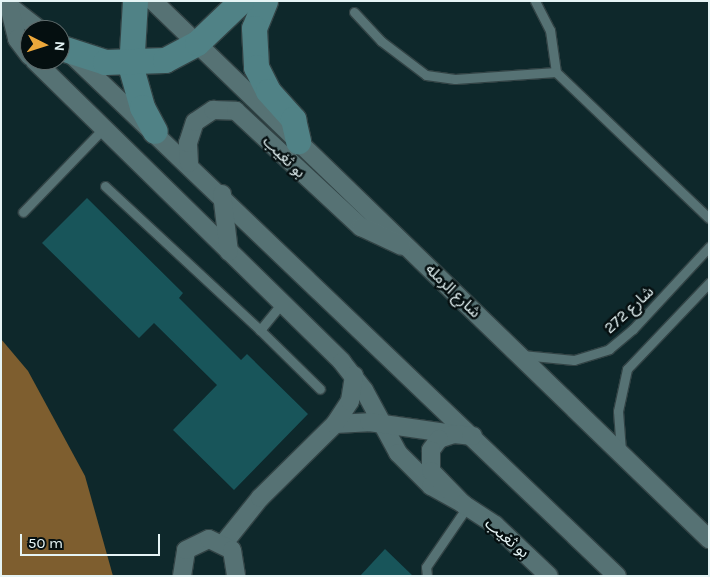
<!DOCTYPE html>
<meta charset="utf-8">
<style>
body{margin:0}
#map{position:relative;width:710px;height:577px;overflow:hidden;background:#0e282b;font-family:Karla,"Noto Sans Arabic",sans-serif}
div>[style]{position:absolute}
.water>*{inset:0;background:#7e5e2f}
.building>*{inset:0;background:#18555a}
.roads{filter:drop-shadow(1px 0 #324345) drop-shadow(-1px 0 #324345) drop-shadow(0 1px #324345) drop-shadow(0 -1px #324345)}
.lane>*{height:9px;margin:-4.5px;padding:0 4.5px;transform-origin:4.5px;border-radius:4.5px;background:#567274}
.street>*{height:18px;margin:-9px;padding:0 9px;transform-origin:9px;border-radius:9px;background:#567274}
.secondary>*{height:25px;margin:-12.5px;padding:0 12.5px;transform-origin:12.5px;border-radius:12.5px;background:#508286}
span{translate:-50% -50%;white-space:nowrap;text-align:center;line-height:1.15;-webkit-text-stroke:5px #050f10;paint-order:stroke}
.street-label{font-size:16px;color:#e5f4f5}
.frame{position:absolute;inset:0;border:2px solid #e5f4f5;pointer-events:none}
.north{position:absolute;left:20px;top:20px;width:50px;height:50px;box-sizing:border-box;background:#050f10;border:1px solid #5f6b6c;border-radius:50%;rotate:95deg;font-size:14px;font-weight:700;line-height:20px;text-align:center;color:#e5f4f5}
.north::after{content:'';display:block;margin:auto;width:18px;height:22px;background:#eda83b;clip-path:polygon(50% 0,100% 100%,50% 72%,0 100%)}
.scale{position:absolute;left:20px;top:534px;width:140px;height:22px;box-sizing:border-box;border:2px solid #e5f4f5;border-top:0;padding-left:6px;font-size:15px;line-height:18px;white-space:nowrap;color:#e5f4f5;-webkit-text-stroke:4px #050f10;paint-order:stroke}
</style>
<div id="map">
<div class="water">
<i style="clip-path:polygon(1px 339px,28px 371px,85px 476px,113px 576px,1px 576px)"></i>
</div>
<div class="building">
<i style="clip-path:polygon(87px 198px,183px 293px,179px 298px,241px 360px,247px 354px,308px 414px,234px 490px,173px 430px,217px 385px,154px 323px,139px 338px,42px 243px)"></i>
<i style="clip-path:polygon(385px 549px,413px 576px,360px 576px)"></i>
</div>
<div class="roads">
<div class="lane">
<i style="left:535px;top:1px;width:33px;rotate:63deg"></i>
<i style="left:550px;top:30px;width:42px;rotate:81.9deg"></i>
<i style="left:556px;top:72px;width:211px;rotate:43.7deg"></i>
<i style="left:354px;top:12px;width:40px;rotate:47deg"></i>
<i style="left:381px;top:41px;width:56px;rotate:37.1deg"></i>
<i style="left:426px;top:75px;width:29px;rotate:8deg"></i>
<i style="left:455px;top:79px;width:101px;rotate:-4deg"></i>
<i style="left:105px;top:186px;width:212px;rotate:42.9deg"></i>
<i style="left:23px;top:212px;width:115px;rotate:-46.1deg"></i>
<i style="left:282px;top:303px;width:35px;rotate:129deg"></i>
<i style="left:260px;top:330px;width:84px;rotate:44.5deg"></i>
<i style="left:522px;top:355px;width:52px;rotate:5.5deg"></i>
<i style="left:574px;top:360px;width:37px;rotate:-17deg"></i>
<i style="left:609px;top:349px;width:31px;rotate:-40deg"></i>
<i style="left:633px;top:329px;width:112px;rotate:-47.2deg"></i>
<i style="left:621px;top:451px;width:40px;rotate:-94.3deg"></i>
<i style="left:618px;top:411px;width:43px;rotate:-77.9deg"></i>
<i style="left:627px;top:369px;width:119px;rotate:-46.4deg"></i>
<i style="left:427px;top:576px;width:9px;rotate:-96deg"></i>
<i style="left:426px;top:567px;width:73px;rotate:-55.7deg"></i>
</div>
<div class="street">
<i style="left:153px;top:1px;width:774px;rotate:44.06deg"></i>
<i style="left:5px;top:3px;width:44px;rotate:37.6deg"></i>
<i style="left:9px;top:6px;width:34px;rotate:76deg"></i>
<i style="left:17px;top:39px;width:21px;rotate:53deg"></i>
<i style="left:72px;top:55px;width:754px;rotate:43.71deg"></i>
<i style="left:34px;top:60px;width:431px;rotate:44.4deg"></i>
<i style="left:342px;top:362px;width:36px;rotate:52deg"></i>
<i style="left:364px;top:390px;width:72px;rotate:61.6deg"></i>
<i style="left:398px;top:453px;width:47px;rotate:45deg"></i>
<i style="left:431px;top:486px;width:37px;rotate:29deg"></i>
<i style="left:189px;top:163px;width:20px;rotate:-93deg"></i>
<i style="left:188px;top:143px;width:22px;rotate:-72deg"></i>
<i style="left:195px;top:122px;width:22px;rotate:-34deg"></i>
<i style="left:213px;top:110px;width:23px;rotate:2deg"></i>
<i style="left:236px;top:111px;width:171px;rotate:42.9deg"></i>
<i style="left:361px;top:227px;width:45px;rotate:24.9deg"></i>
<i style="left:222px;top:194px;width:58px;rotate:83.1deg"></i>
<i style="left:335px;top:424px;width:34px;rotate:-3deg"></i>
<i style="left:369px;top:422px;width:85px;rotate:8.1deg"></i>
<i style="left:473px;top:436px;width:19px;rotate:-174deg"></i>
<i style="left:454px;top:434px;width:16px;rotate:162deg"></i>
<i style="left:439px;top:439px;width:14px;rotate:126deg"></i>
<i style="left:431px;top:450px;width:21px;rotate:90deg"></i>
<i style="left:431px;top:471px;width:46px;rotate:45.9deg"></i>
<i style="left:463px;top:504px;width:38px;rotate:33deg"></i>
<i style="left:495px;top:525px;width:74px;rotate:43.4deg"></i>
<i style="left:224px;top:543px;width:58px;rotate:-51.3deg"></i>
<i style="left:260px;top:498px;width:105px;rotate:-44.6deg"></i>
<i style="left:335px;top:424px;width:27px;rotate:-57deg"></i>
<i style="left:350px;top:401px;width:26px;rotate:-81deg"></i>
<i style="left:182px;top:576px;width:26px;rotate:-81deg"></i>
<i style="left:186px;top:550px;width:25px;rotate:-26deg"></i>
<i style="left:209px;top:539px;width:25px;rotate:26deg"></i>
<i style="left:232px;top:550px;width:26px;rotate:81deg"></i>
</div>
<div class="secondary">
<i style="left:135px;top:1px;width:67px;rotate:93.4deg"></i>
<i style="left:131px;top:68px;width:41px;rotate:74.2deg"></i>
<i style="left:142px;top:107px;width:27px;rotate:62deg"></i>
<i style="left:265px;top:1px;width:29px;rotate:112deg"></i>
<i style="left:254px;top:28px;width:39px;rotate:87deg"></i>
<i style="left:256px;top:67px;width:27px;rotate:63deg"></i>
<i style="left:268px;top:91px;width:38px;rotate:48deg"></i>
<i style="left:293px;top:119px;width:23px;rotate:77deg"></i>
<i style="left:65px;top:49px;width:42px;rotate:18deg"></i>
<i style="left:105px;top:62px;width:60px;rotate:-1.9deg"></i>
<i style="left:165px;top:60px;width:36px;rotate:-28deg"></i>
<i style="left:197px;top:43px;width:61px;rotate:-43.7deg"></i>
</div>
</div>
<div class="street-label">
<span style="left:284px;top:157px;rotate:44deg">بو ثغيب</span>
<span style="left:453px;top:291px;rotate:44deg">شارع الرمله</span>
<span style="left:629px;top:310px;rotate:-43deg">شارع 272</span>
<span style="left:507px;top:538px;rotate:40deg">بو ثغيب</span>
</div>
<div class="frame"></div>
<div class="north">N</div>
<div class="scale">50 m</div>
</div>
